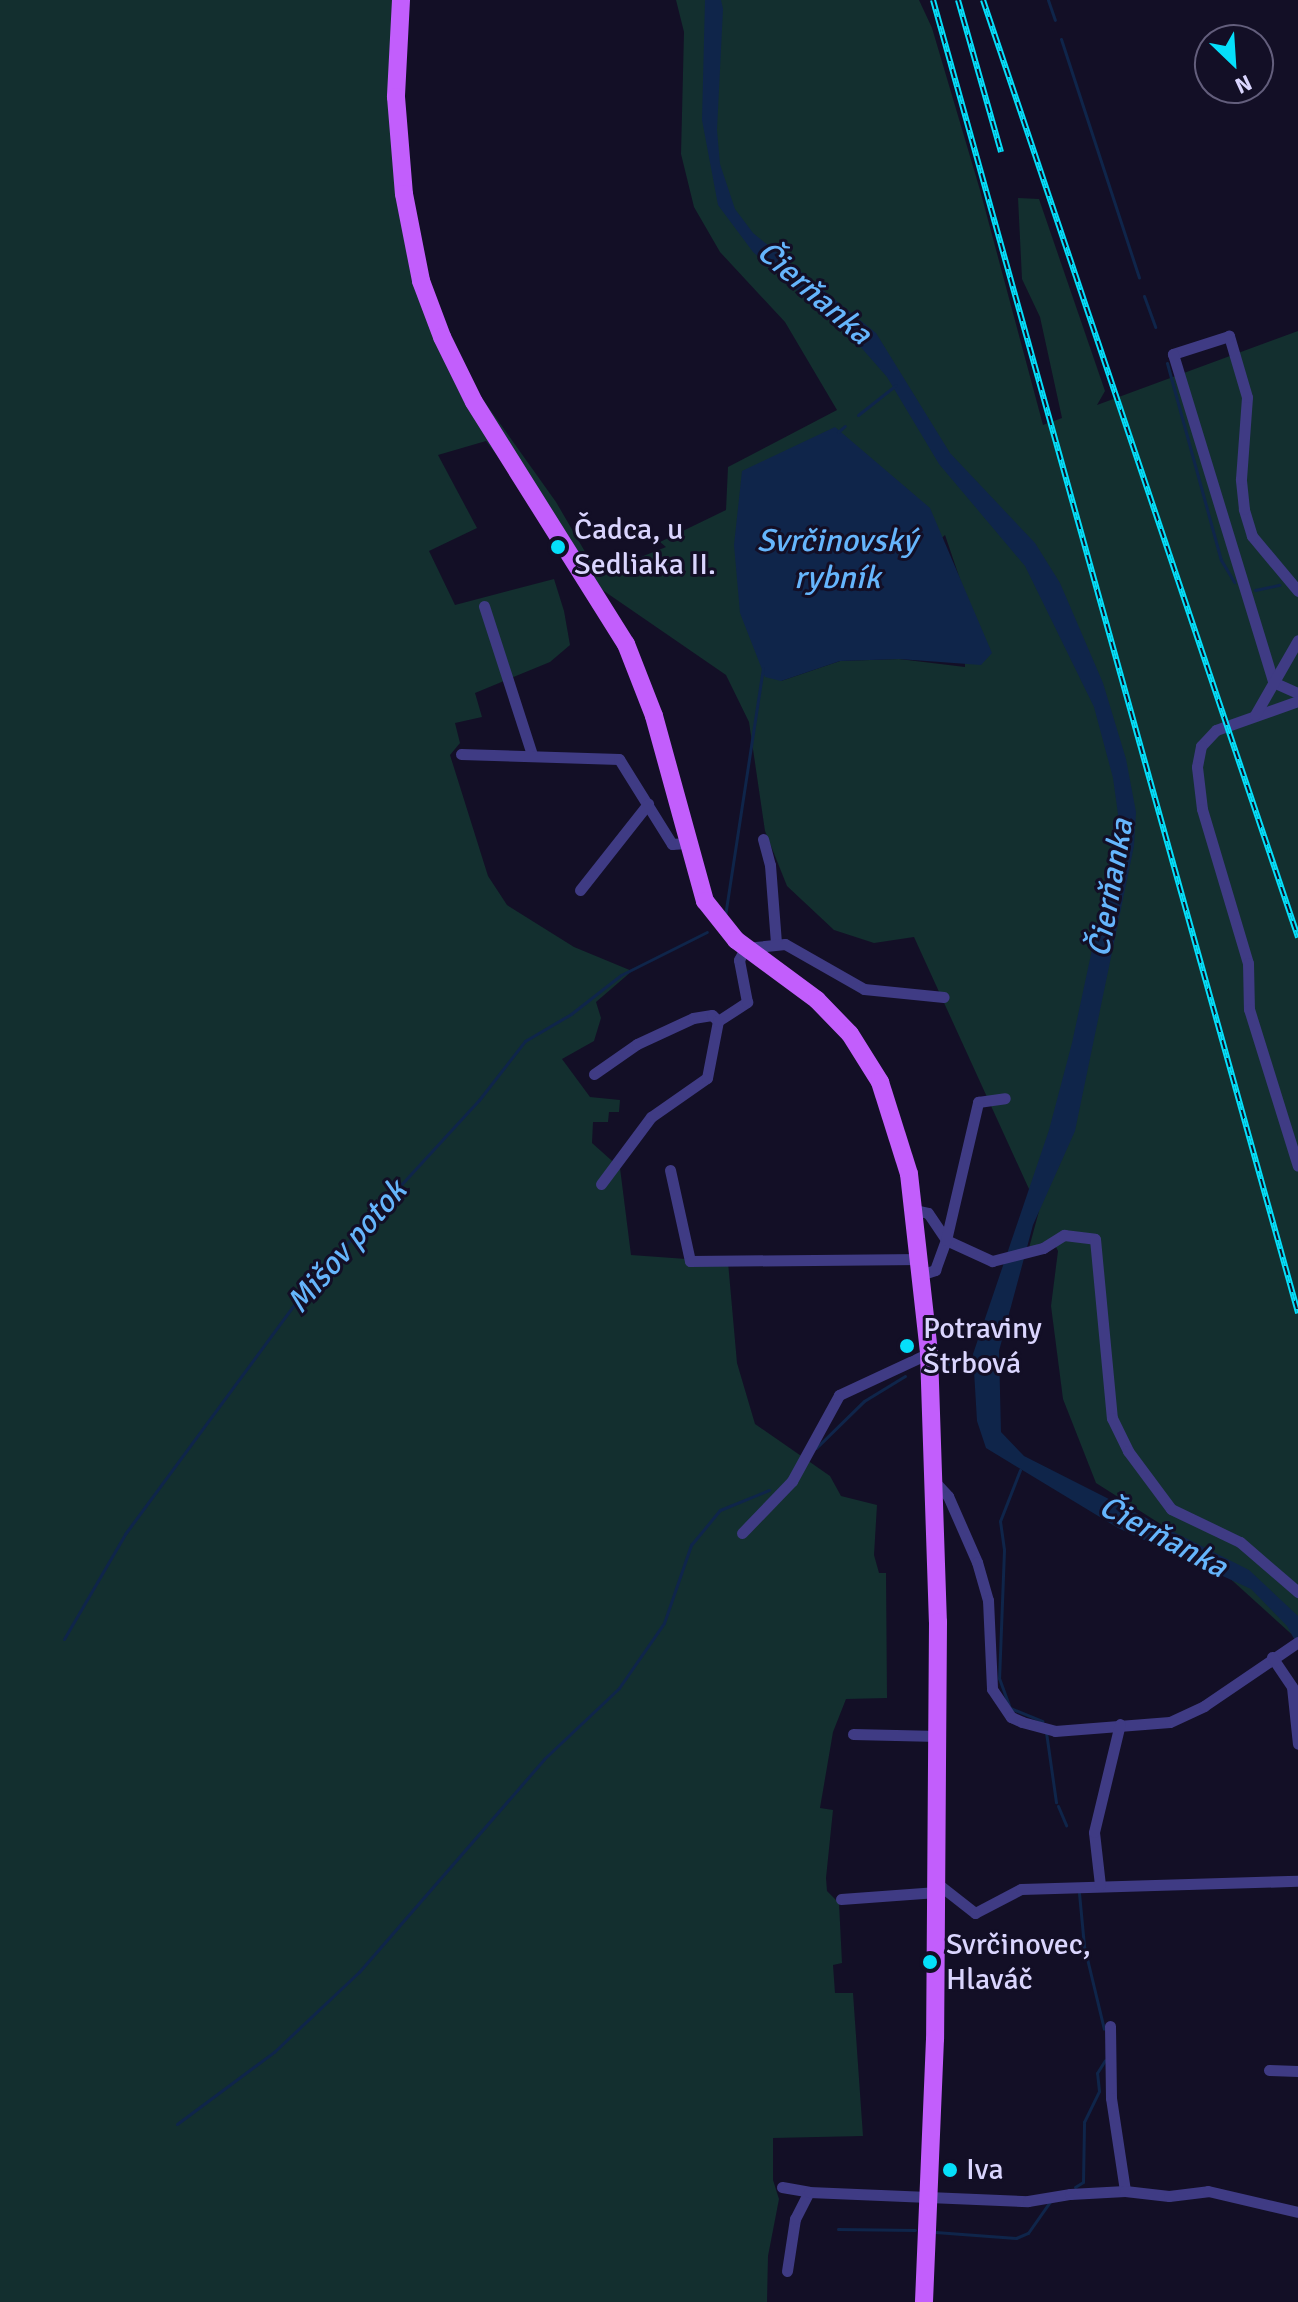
<!DOCTYPE html>
<meta charset="utf-8">
<style>
body{margin:0}
#map{position:relative;width:1298px;height:2302px;overflow:hidden;background:#130f26;font-family:Signika,sans-serif}
div>[style]{position:absolute}
.green>*{inset:0;background:#132f2f}
.water>*{inset:0;background:#0f254a}
.stream>*{height:3px;margin:-1.5px;padding:0 1.5px;transform-origin:1.5px;border-radius:1.5px;background:#0f254a}
.street>*{height:11px;margin:-5.5px;padding:0 5.5px;transform-origin:5.5px;border-radius:5.5px;background:#3f3b84}
.primary>*{height:18px;margin:-9px;padding:0 9px;transform-origin:9px;border-radius:9px;background:#c25efc}
.rail>*{height:6px;margin-top:-3px;transform-origin:0;background:repeating-linear-gradient(90deg,#130f26 0 9px,#05dffa 0 18px);box-sizing:border-box;border-block:2px solid #05dffa}
.dots>*{width:22px;height:22px;translate:-50% -50%;box-sizing:border-box;border:4px solid #130f26;border-radius:50%}
span{translate:-50% -50%;white-space:nowrap;text-align:center;line-height:1.15;-webkit-text-stroke:6px #130f26;paint-order:stroke}
.poi-label{font-size:30px;color:#dad5fe}
.left{translate:0 -50%;text-align:left}
.water-label{font-size:32px;color:#65b5fc;font-style:italic}
.north{position:absolute;left:1194px;top:24px;width:80px;height:80px;box-sizing:border-box;background:#130f26;border:2px solid #635e7c;border-radius:50%;rotate:155deg;font-size:22px;font-weight:700;line-height:32px;text-align:center;color:#dad5fe}
.north::after{content:'';display:block;margin:auto;width:28px;height:36px;background:#05dffa;clip-path:polygon(50% 0,100% 100%,50% 72%,0 100%)}
</style>
<div id="map">
<div class="green">
<i style="clip-path:polygon(evenodd,0 0,405px 0,403px 119px,416px 236px,431px 295px,479px 394px,556px 502px,598px 574px,666px 547px,660px 542px,726px 510px,728px 467px,837px 410px,785px 322px,720px 252px,694px 207px,681px 154px,684px 32px,676px 0,919px 0,932px 28px,980px 190px,1043px 425px,1062px 418px,1040px 317px,1022px 279px,1018px 198px,1039px 199px,1105px 391px,1097px 405px,1298px 331px,1298px 1640px,1192px 1544px,1096px 1483px,1063px 1399px,1051px 1306px,1058px 1251px,1052px 1239px,1029px 1248px,1039px 1211px,914px 937px,874px 943px,834px 930px,787px 886px,765px 831px,749px 722px,726px 675px,601px 589px,486px 441px,438px 455px,477px 528px,429px 551px,455px 605px,554px 579px,564px 611px,570px 645px,550px 662px,475px 693px,482px 717px,455px 723px,460px 743px,450px 755px,488px 876px,507px 905px,574px 947px,632px 971px,596px 1002px,601px 1018px,594px 1041px,562px 1059px,590px 1097px,620px 1100px,619px 1112px,609px 1112px,608px 1122px,593px 1122px,592px 1143px,620px 1168px,631px 1255px,728px 1262px,737px 1363px,755px 1424px,830px 1476px,841px 1496px,877px 1505px,874px 1555px,879px 1573px,886px 1573px,887px 1698px,846px 1699px,833px 1732px,820px 1808px,833px 1810px,826px 1878px,827px 1891px,839px 1903px,842px 1963px,833px 1965px,835px 1993px,853px 1993px,863px 2136px,773px 2138px,773px 2180px,779px 2199px,768px 2256px,767px 2302px,0 2302px,0 0,945px 535px,964px 591px,965px 667px,899px 659px,840px 661px,781px 681px,945px 535px)"></i>
</div>
<div class="water">
<i style="clip-path:polygon(705px 0,721px 0,723px 9px,717px 130px,720px 164px,735px 209px,753px 233px,876px 333px,950px 453px,1035px 543px,1060px 583px,1103px 683px,1126px 759px,1136px 812px,1134px 846px,1075px 1131px,1033px 1225px,999px 1351px,1001px 1432px,1024px 1456px,1249px 1570px,1298px 1616px,1298px 1646px,1287px 1626px,1251px 1589px,1118px 1528px,986px 1448px,977px 1421px,973px 1354px,1049px 1130px,1072px 1043px,1111px 861px,1118px 814px,1113px 778px,1094px 707px,1025px 566px,939px 464px,887px 377px,859px 345px,753px 252px,718px 205px,702px 120px)"></i>
<i style="clip-path:polygon(835px 427px,930px 508px,992px 653px,981px 665px,899px 659px,840px 661px,781px 681px,765px 677px,740px 613px,734px 545px,742px 471px)"></i>
</div>
<div class="stream">
<i style="left:1048px;top:0;width:21px;rotate:71deg"></i>
<i style="left:1061px;top:39px;width:251px;rotate:71.9deg"></i>
<i style="left:1144px;top:296px;width:33px;rotate:70deg"></i>
<i style="left:1167px;top:363px;width:204px;rotate:74.7deg"></i>
<i style="left:1221px;top:560px;width:26px;rotate:59deg"></i>
<i style="left:858px;top:415px;width:48px;rotate:-38.3deg"></i>
<i style="left:838px;top:432px;width:9px;rotate:-41deg"></i>
<i style="left:1255px;top:590px;width:25px;rotate:-12deg"></i>
<i style="left:725px;top:916px;width:251px;rotate:-81.3deg"></i>
<i style="left:948px;top:1364px;width:29px;rotate:-12deg"></i>
<i style="left:816px;top:1448px;width:67px;rotate:-44.4deg"></i>
<i style="left:864px;top:1401px;width:48px;rotate:-31.4deg"></i>
<i style="left:1020px;top:1470px;width:55px;rotate:111.4deg"></i>
<i style="left:1000px;top:1521px;width:29px;rotate:82deg"></i>
<i style="left:1004px;top:1550px;width:128px;rotate:92.2deg"></i>
<i style="left:999px;top:1678px;width:32px;rotate:70deg"></i>
<i style="left:1010px;top:1708px;width:35px;rotate:22deg"></i>
<i style="left:64px;top:1639px;width:121px;rotate:-59.8deg"></i>
<i style="left:125px;top:1534px;width:307px;rotate:-53.6deg"></i>
<i style="left:307px;top:1287px;width:254px;rotate:-47.4deg"></i>
<i style="left:479px;top:1100px;width:75px;rotate:-52.1deg"></i>
<i style="left:525px;top:1041px;width:53px;rotate:-30.4deg"></i>
<i style="left:571px;top:1014px;width:63px;rotate:-38deg"></i>
<i style="left:621px;top:975px;width:96px;rotate:-26.6deg"></i>
<i style="left:1046px;top:1732px;width:71px;rotate:81.9deg"></i>
<i style="left:1058px;top:1806px;width:21px;rotate:67deg"></i>
<i style="left:1079px;top:1893px;width:53px;rotate:84.6deg"></i>
<i style="left:1084px;top:1946px;width:85px;rotate:76.5deg"></i>
<i style="left:177px;top:2124px;width:121px;rotate:-36.6deg"></i>
<i style="left:274px;top:2052px;width:117px;rotate:-43.3deg"></i>
<i style="left:359px;top:1972px;width:282px;rotate:-49deg"></i>
<i style="left:544px;top:1759px;width:103px;rotate:-43.4deg"></i>
<i style="left:619px;top:1688px;width:79px;rotate:-55.3deg"></i>
<i style="left:664px;top:1623px;width:83px;rotate:-70.9deg"></i>
<i style="left:691px;top:1545px;width:45px;rotate:-50.4deg"></i>
<i style="left:720px;top:1510px;width:53px;rotate:-22.2deg"></i>
<i style="left:1075px;top:2187px;width:9px;rotate:-32deg"></i>
<i style="left:1083px;top:2182px;width:60px;rotate:-89deg"></i>
<i style="left:1084px;top:2122px;width:34px;rotate:-64deg"></i>
<i style="left:1099px;top:2091px;width:18px;rotate:-96deg"></i>
<i style="left:1097px;top:2073px;width:15px;rotate:-58deg"></i>
<i style="left:838px;top:2229px;width:77px;rotate:0.7deg"></i>
<i style="left:935px;top:2232px;width:81px;rotate:4.2deg"></i>
<i style="left:1016px;top:2238px;width:13px;rotate:-23deg"></i>
<i style="left:1028px;top:2233px;width:39px;rotate:-55deg"></i>
</div>
<div class="street">
<i style="left:1298px;top:591px;width:72px;rotate:-129.9deg"></i>
<i style="left:1252px;top:536px;width:28px;rotate:-107deg"></i>
<i style="left:1244px;top:509px;width:30px;rotate:-96deg"></i>
<i style="left:1241px;top:479px;width:82px;rotate:-85.8deg"></i>
<i style="left:1247px;top:397px;width:64px;rotate:-106.4deg"></i>
<i style="left:1229px;top:336px;width:59px;rotate:162.2deg"></i>
<i style="left:1173px;top:354px;width:343px;rotate:73deg"></i>
<i style="left:1273px;top:682px;width:27px;rotate:24deg"></i>
<i style="left:484px;top:606px;width:157px;rotate:72.1deg"></i>
<i style="left:1298px;top:701px;width:87px;rotate:160.5deg"></i>
<i style="left:1216px;top:730px;width:22px;rotate:133deg"></i>
<i style="left:1201px;top:746px;width:21px;rotate:101deg"></i>
<i style="left:1197px;top:767px;width:42px;rotate:83.2deg"></i>
<i style="left:1202px;top:809px;width:161px;rotate:73.4deg"></i>
<i style="left:1248px;top:963px;width:46px;rotate:88.8deg"></i>
<i style="left:1249px;top:1009px;width:164px;rotate:72.7deg"></i>
<i style="left:1255px;top:715px;width:86px;rotate:-60.2deg"></i>
<i style="left:461px;top:754px;width:158px;rotate:1.8deg"></i>
<i style="left:619px;top:759px;width:100px;rotate:58.1deg"></i>
<i style="left:672px;top:844px;width:14px;rotate:-4deg"></i>
<i style="left:763px;top:839px;width:27px;rotate:75deg"></i>
<i style="left:770px;top:865px;width:78px;rotate:85.6deg"></i>
<i style="left:580px;top:890px;width:110px;rotate:-51.7deg"></i>
<i style="left:594px;top:1074px;width:52px;rotate:-34.9deg"></i>
<i style="left:637px;top:1044px;width:62px;rotate:-24.9deg"></i>
<i style="left:693px;top:1018px;width:19px;rotate:-9deg"></i>
<i style="left:712px;top:1015px;width:8px;rotate:45deg"></i>
<i style="left:670px;top:1170px;width:93px;rotate:77.6deg"></i>
<i style="left:690px;top:1261px;width:231px;rotate:-0.5deg"></i>
<i style="left:601px;top:1184px;width:84px;rotate:-53.3deg"></i>
<i style="left:651px;top:1117px;width:68px;rotate:-34.9deg"></i>
<i style="left:707px;top:1078px;width:58px;rotate:-79.1deg"></i>
<i style="left:718px;top:1021px;width:35px;rotate:-33deg"></i>
<i style="left:747px;top:1002px;width:43px;rotate:-100.8deg"></i>
<i style="left:739px;top:960px;width:13px;rotate:-63deg"></i>
<i style="left:745px;top:948px;width:40px;rotate:-5.7deg"></i>
<i style="left:785px;top:944px;width:91px;rotate:29.7deg"></i>
<i style="left:864px;top:989px;width:80px;rotate:5.7deg"></i>
<i style="left:915px;top:1210px;width:13px;rotate:13deg"></i>
<i style="left:928px;top:1213px;width:32px;rotate:56deg"></i>
<i style="left:946px;top:1240px;width:51px;rotate:24.5deg"></i>
<i style="left:992px;top:1261px;width:53px;rotate:-14.3deg"></i>
<i style="left:1043px;top:1248px;width:25px;rotate:-32deg"></i>
<i style="left:1064px;top:1235px;width:31px;rotate:7deg"></i>
<i style="left:1095px;top:1239px;width:180px;rotate:84.6deg"></i>
<i style="left:1112px;top:1418px;width:37px;rotate:64deg"></i>
<i style="left:1128px;top:1451px;width:72px;rotate:53.4deg"></i>
<i style="left:1171px;top:1509px;width:76px;rotate:25.6deg"></i>
<i style="left:1240px;top:1542px;width:77px;rotate:40.8deg"></i>
<i style="left:923px;top:1274px;width:13px;rotate:-18deg"></i>
<i style="left:935px;top:1270px;width:32px;rotate:-70deg"></i>
<i style="left:946px;top:1240px;width:142px;rotate:-76.9deg"></i>
<i style="left:978px;top:1102px;width:27px;rotate:-8deg"></i>
<i style="left:935px;top:1482px;width:19px;rotate:47deg"></i>
<i style="left:948px;top:1496px;width:72px;rotate:66.3deg"></i>
<i style="left:977px;top:1562px;width:40px;rotate:74deg"></i>
<i style="left:988px;top:1600px;width:89px;rotate:87.4deg"></i>
<i style="left:992px;top:1689px;width:34px;rotate:56deg"></i>
<i style="left:1011px;top:1717px;width:12px;rotate:24deg"></i>
<i style="left:1022px;top:1722px;width:34px;rotate:15deg"></i>
<i style="left:1055px;top:1731px;width:115px;rotate:-4.5deg"></i>
<i style="left:1170px;top:1722px;width:38px;rotate:-25deg"></i>
<i style="left:1204px;top:1706px;width:114px;rotate:-34.2deg"></i>
<i style="left:742px;top:1533px;width:72px;rotate:-46.1deg"></i>
<i style="left:792px;top:1481px;width:98px;rotate:-61.3deg"></i>
<i style="left:839px;top:1395px;width:99px;rotate:-25deg"></i>
<i style="left:1272px;top:1657px;width:36px;rotate:56deg"></i>
<i style="left:1292px;top:1687px;width:57px;rotate:84deg"></i>
<i style="left:853px;top:1734px;width:85px;rotate:1.3deg"></i>
<i style="left:938px;top:1884px;width:47px;rotate:38.1deg"></i>
<i style="left:975px;top:1913px;width:52px;rotate:-27.6deg"></i>
<i style="left:1021px;top:1889px;width:277px;rotate:-1.7deg"></i>
<i style="left:1100px;top:1885px;width:53px;rotate:-96.5deg"></i>
<i style="left:1094px;top:1832px;width:111px;rotate:-76.5deg"></i>
<i style="left:841px;top:1899px;width:96px;rotate:-4.2deg"></i>
<i style="left:1110px;top:2026px;width:72px;rotate:89.2deg"></i>
<i style="left:1111px;top:2098px;width:94px;rotate:81.4deg"></i>
<i style="left:1269px;top:2070px;width:29px;rotate:2deg"></i>
<i style="left:782px;top:2187px;width:27px;rotate:10deg"></i>
<i style="left:787px;top:2271px;width:53px;rotate:-81.3deg"></i>
<i style="left:795px;top:2219px;width:30px;rotate:-63deg"></i>
<i style="left:809px;top:2192px;width:219px;rotate:2.4deg"></i>
<i style="left:1028px;top:2201px;width:43px;rotate:-9.5deg"></i>
<i style="left:1070px;top:2194px;width:55px;rotate:-3.1deg"></i>
<i style="left:1125px;top:2191px;width:44px;rotate:6.5deg"></i>
<i style="left:1169px;top:2196px;width:39px;rotate:-7deg"></i>
<i style="left:1208px;top:2191px;width:92px;rotate:13.1deg"></i>
</div>
<div class="primary">
<i style="left:401px;top:0;width:97px;rotate:93deg"></i>
<i style="left:396px;top:97px;width:97px;rotate:85.3deg"></i>
<i style="left:404px;top:194px;width:89px;rotate:78.9deg"></i>
<i style="left:421px;top:281px;width:60px;rotate:69.4deg"></i>
<i style="left:442px;top:337px;width:72px;rotate:63.8deg"></i>
<i style="left:474px;top:402px;width:286px;rotate:57.9deg"></i>
<i style="left:626px;top:644px;width:77px;rotate:68.7deg"></i>
<i style="left:654px;top:716px;width:192px;rotate:74.6deg"></i>
<i style="left:705px;top:901px;width:50px;rotate:51.5deg"></i>
<i style="left:736px;top:940px;width:101px;rotate:36.5deg"></i>
<i style="left:817px;top:1000px;width:47px;rotate:45.9deg"></i>
<i style="left:850px;top:1034px;width:57px;rotate:58deg"></i>
<i style="left:880px;top:1082px;width:96px;rotate:72.5deg"></i>
<i style="left:909px;top:1174px;width:180px;rotate:83.6deg"></i>
<i style="left:929px;top:1353px;width:269px;rotate:88.1deg"></i>
<i style="left:938px;top:1622px;width:417px;rotate:90.4deg"></i>
<i style="left:935px;top:2039px;width:263px;rotate:92.4deg"></i>
</div>
<div class="rail">
<i style="left:933px;top:0;width:1363px;rotate:74.46deg"></i>
<i style="left:958px;top:0;width:158px;rotate:74.2deg"></i>
<i style="left:983px;top:0;width:989px;rotate:71.42deg"></i>
</div>
<div class="dots">
<i style="left:558px;top:547px;background:#05dffa"></i>
<i style="left:907px;top:1346px;background:#05dffa"></i>
<i style="left:930px;top:1962px;background:#05dffa"></i>
<i style="left:950px;top:2170px;background:#05dffa"></i>
</div>
<div class="poi-label">
<span class="left" style="left:574px;top:547px">Čadca, u<br>Sedliaka II.</span>
<span class="left" style="left:923px;top:1346px">Potraviny<br>Štrbová</span>
<span class="left" style="left:946px;top:1962px">Svrčinovec,<br>Hlaváč</span>
<span class="left" style="left:966px;top:2170px">Iva</span>
</div>
<div class="water-label">
<span style="left:814px;top:293px;rotate:41deg">Čierňanka</span>
<span style="left:837px;top:560px">Svrčinovský<br>rybník</span>
<span style="left:1111px;top:888px;rotate:-80deg">Čierňanka</span>
<span style="left:347px;top:1247px;rotate:-49deg">Mišov potok</span>
<span style="left:1163px;top:1537px;rotate:28deg">Čierňanka</span>
</div>
<div class="north">N</div>
</div>
